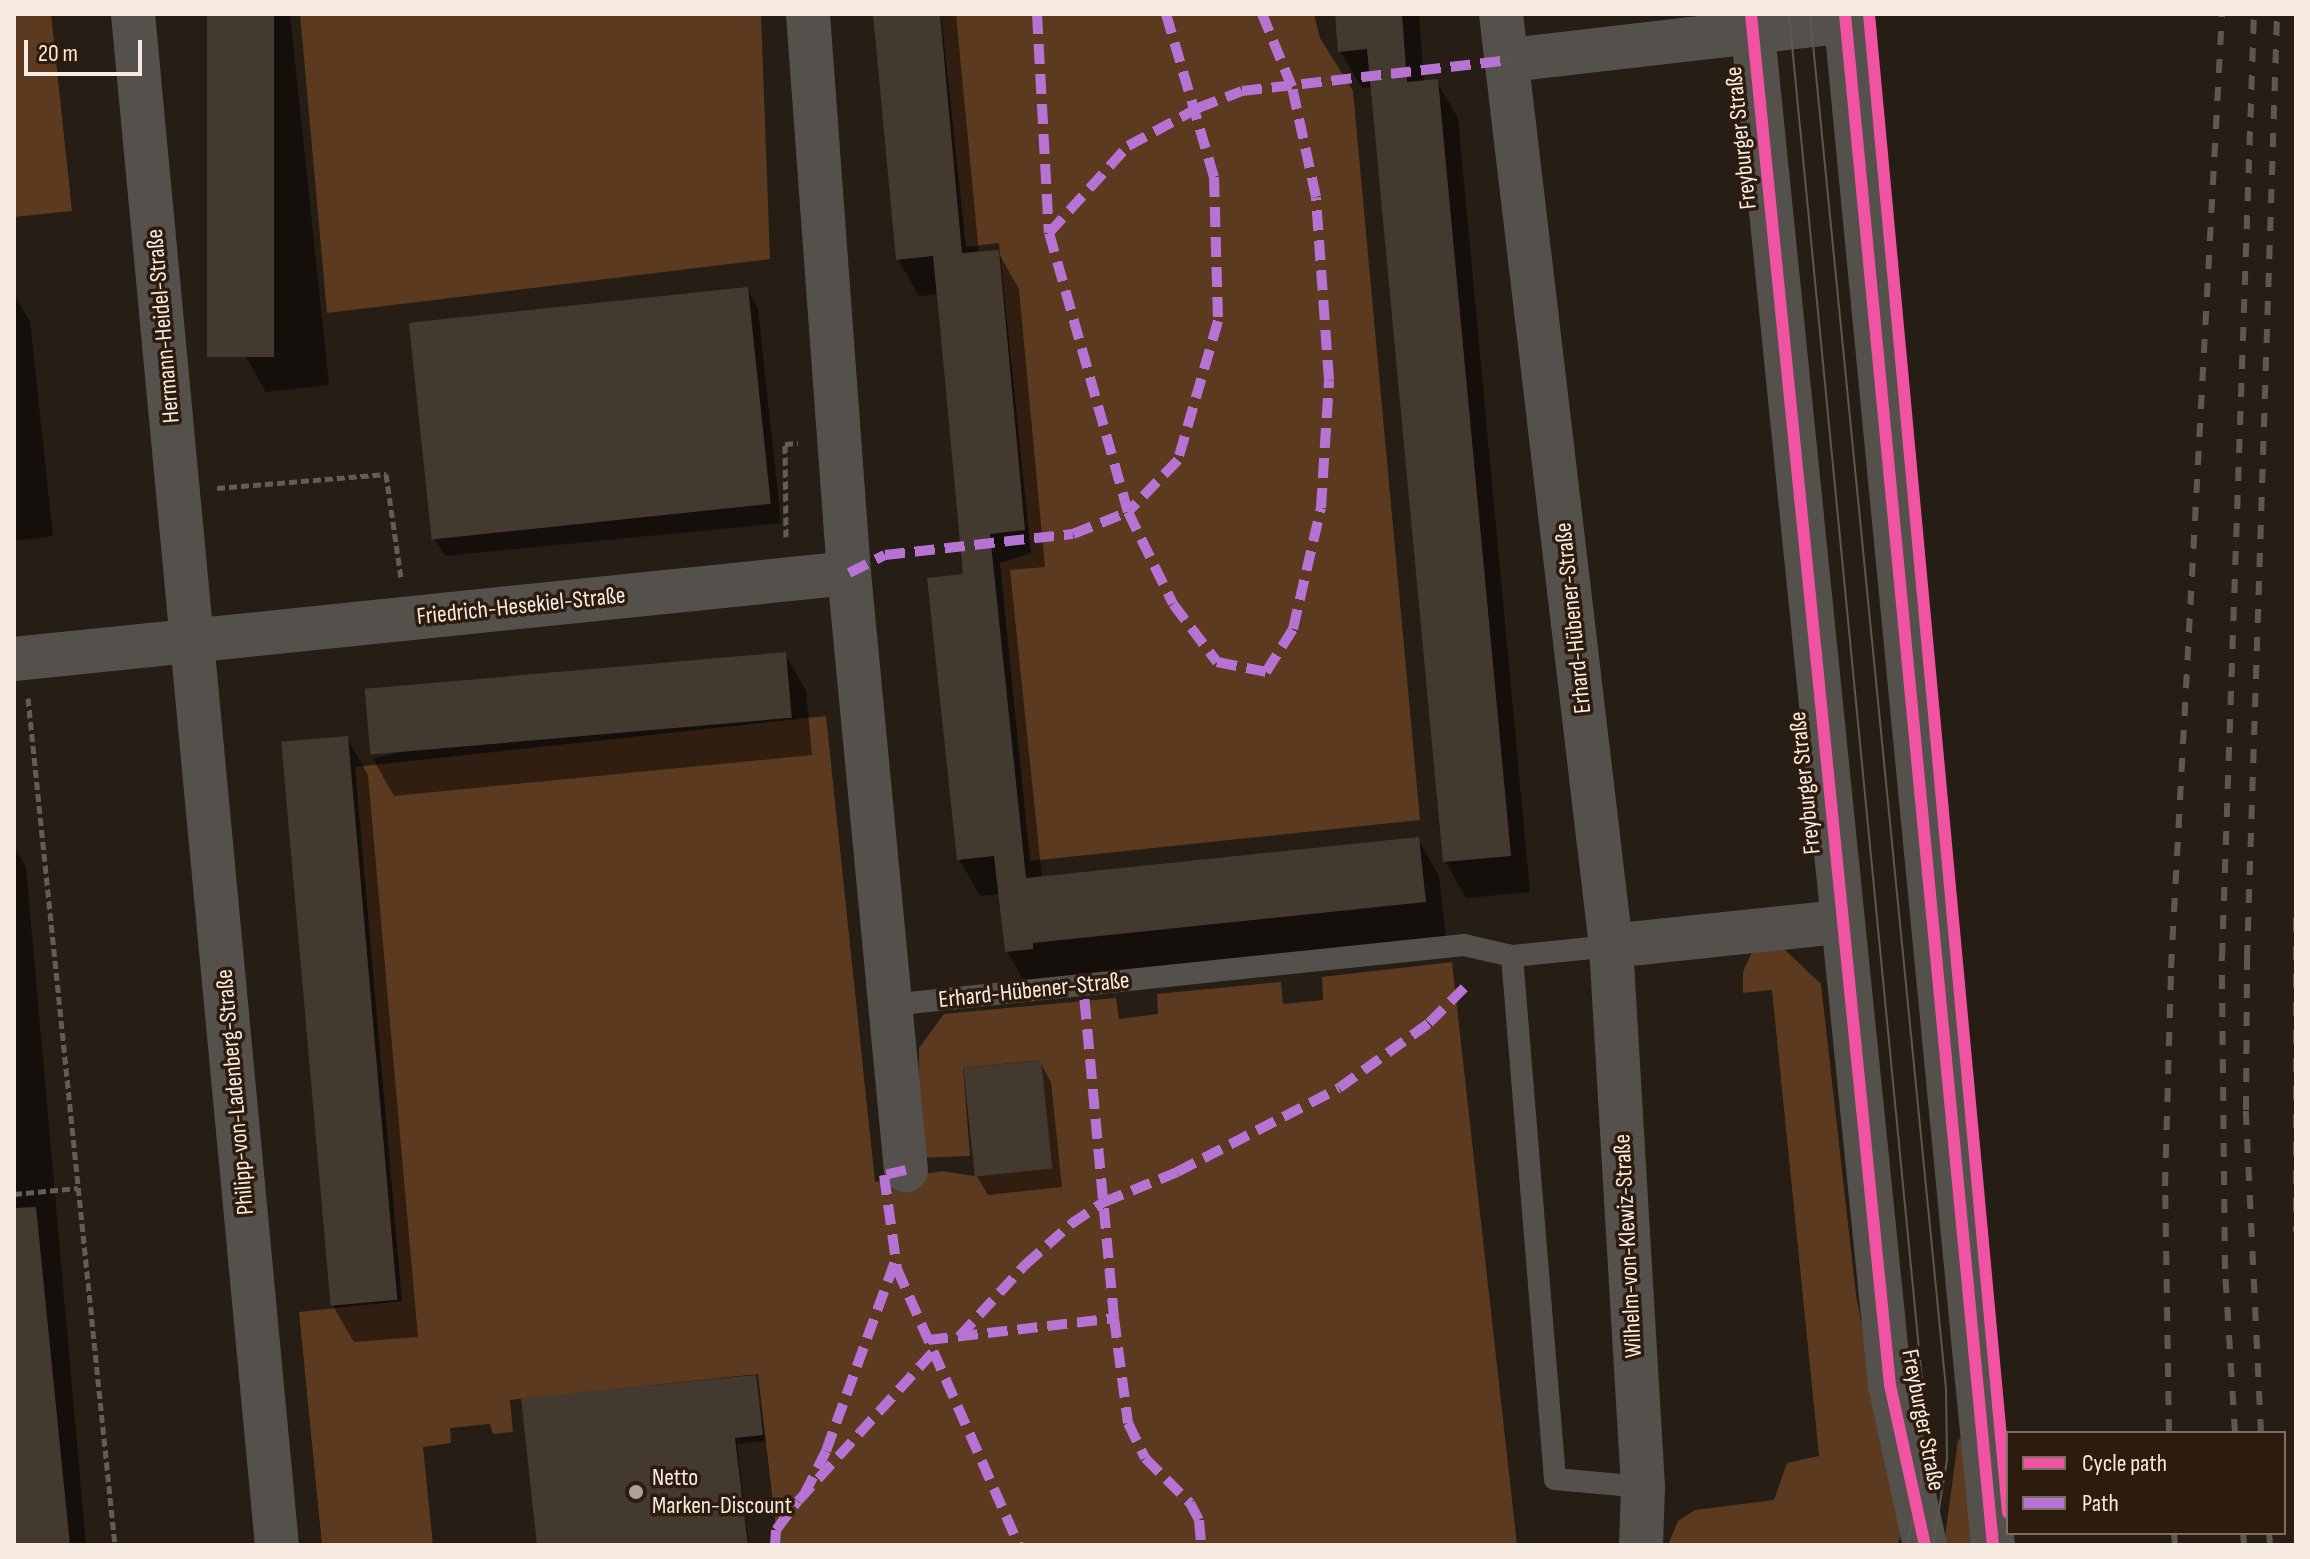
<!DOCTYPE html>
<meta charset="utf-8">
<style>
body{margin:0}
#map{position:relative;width:2310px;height:1559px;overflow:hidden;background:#261d15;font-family:"Sofia Sans Condensed",sans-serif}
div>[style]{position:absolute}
.green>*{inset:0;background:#5b3a20}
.shadow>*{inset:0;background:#0007}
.building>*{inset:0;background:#44392e;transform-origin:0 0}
.path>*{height:5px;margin-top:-2.5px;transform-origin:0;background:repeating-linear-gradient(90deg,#625d58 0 8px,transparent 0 12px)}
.lane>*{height:22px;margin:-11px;padding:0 11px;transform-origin:11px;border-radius:11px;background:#54504c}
.street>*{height:44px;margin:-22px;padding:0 22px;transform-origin:22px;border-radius:22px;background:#54504c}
.secondary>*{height:44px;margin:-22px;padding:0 22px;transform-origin:22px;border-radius:22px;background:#54504c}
.tram>*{height:2px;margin:-1px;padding:0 1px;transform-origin:1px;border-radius:1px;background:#5d5852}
.rail>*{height:6px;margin-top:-3px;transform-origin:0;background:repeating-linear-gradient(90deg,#5d5852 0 14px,transparent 0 28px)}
.quiet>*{height:10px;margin-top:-5px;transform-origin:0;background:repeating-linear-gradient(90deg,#b673d3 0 20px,transparent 0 30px)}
.cycleway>*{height:12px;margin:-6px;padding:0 6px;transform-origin:6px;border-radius:6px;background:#f153a3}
.dots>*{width:22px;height:22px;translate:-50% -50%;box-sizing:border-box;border:4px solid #2d1c0e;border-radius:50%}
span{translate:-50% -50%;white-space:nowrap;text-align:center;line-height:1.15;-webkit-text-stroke:7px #2d1c0e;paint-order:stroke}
.street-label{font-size:24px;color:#f6eae1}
.poi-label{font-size:24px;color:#f6eae1}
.left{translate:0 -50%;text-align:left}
.frame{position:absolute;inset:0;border:16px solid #f6eae1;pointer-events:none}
.legend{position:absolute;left:2006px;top:1431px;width:280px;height:104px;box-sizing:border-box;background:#2d1c0e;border:2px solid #7d6e62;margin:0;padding:10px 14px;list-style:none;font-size:24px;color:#f6eae1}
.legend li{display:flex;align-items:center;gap:16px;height:40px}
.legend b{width:40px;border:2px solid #7d6e62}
.scale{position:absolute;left:24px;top:40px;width:118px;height:36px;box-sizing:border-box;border:4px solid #f6eae1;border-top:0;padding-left:10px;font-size:24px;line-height:28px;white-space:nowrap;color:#f6eae1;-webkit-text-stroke:6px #2d1c0e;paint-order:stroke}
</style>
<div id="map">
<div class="green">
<i style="clip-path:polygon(14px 14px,51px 14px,72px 211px,14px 217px)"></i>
<i style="clip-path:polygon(300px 14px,761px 14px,770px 259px,327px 313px)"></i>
<i style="clip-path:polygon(941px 14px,1314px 14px,1320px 38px,1353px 91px,1420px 820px,1030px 861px,1000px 563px,1031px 553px,999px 243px,966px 247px)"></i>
<i style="clip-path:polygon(826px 716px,875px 1182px,942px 1171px,974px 1176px,1041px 1060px,963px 1068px,970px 1156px,918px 1158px,919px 1048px,944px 1014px,1116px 998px,1119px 1019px,1158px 1014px,1157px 994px,1281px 982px,1283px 1004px,1323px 1000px,1322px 977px,1452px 962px,1517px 1545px,778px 1545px,758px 1374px,510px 1400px,513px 1432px,493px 1434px,490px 1424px,450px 1428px,451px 1443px,423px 1447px,433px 1545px,322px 1545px,299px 1312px,402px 1301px,355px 767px)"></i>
<i style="clip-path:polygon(1784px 949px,1821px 984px,1856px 1295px,1901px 1536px,1897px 1545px,1668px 1545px,1678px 1521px,1695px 1510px,1774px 1500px,1787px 1463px,1819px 1456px,1772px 990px,1743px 993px,1743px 972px,1753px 950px)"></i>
<i style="clip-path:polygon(1967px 1435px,1980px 1545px,1944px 1545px,1958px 1440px)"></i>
</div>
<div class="shadow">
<i style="clip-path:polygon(209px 14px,290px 14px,329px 385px,266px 392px,245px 355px)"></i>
<i style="clip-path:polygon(875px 14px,956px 14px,979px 254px,998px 252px,1019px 289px,1045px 567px,1010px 570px,1042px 878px,1418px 839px,1439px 876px,1446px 939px,1028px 988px,1007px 951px,1000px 894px,980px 896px,959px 859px,965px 576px,939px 294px,919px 296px,898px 259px)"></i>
<i style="clip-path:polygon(1337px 14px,1419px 14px,1424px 83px,1437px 82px,1458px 118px,1530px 892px,1466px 898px,1445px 861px,1373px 87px,1362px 88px,1340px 51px)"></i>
<i style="clip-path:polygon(747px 289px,758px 309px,781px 523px,445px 556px,433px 536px)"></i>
<i style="clip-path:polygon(14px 295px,30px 321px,53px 536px,14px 541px)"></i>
<i style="clip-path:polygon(785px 654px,806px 691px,812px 755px,394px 796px,373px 759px)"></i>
<i style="clip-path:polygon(347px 738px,368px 775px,418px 1337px,354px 1342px,333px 1306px)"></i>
<i style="clip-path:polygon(14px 846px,26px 867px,86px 1545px,14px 1545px)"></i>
<i style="clip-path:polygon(1040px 1062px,1051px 1082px,1062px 1187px,988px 1195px,976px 1175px)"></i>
<i style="clip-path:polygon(755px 1377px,765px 1441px,737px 1444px,749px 1545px,539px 1545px)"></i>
</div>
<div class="building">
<i style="left:207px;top:14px;width:67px;height:343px"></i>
<i style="clip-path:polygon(873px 14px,940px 14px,962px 253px,999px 250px,1025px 530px,990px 534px,1026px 878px,1419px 837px,1426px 902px,1033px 943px,1033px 949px,1005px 952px,994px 856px,957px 860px,927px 578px,963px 574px,940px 327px,933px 256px,896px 260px)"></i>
<i style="clip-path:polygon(1335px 14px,1402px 14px,1407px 82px,1438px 79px,1511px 856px,1443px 862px,1367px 49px,1338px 52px)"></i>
<i style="left:748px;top:287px;width:218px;height:341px;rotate:84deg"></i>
<i style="left:786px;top:652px;width:66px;height:423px;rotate:85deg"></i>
<i style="left:348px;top:736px;width:566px;height:67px;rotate:85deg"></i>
<i style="left:1041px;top:1060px;width:109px;height:78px;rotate:84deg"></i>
<i style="clip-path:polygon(36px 1207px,62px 1466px,70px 1545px,14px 1545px,14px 1208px)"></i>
<i style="clip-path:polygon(756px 1375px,763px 1435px,735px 1438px,748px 1545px,537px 1545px,521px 1398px)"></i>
</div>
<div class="path">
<i style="left:217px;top:488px;width:170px;rotate:-4.7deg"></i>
<i style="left:386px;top:474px;width:105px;rotate:81.8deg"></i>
<i style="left:786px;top:537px;width:93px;rotate:-90.6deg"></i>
<i style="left:785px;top:444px;width:13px;rotate:-4deg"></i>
<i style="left:28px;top:698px;width:851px;rotate:84.14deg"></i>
<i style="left:14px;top:1194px;width:64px;rotate:-5.4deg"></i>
</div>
<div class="lane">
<i style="left:1611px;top:946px;width:100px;rotate:174.2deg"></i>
<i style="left:1512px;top:956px;width:525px;rotate:85.3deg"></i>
<i style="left:1555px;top:1479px;width:88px;rotate:5.2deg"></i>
<i style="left:890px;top:1005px;width:577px;rotate:-5.97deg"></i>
<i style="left:1464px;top:945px;width:49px;rotate:12.9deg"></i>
</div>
<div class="street">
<i style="left:133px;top:14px;width:1538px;rotate:84.63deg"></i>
<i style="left:808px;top:14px;width:561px;rotate:85.81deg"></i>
<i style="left:849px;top:573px;width:600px;rotate:84.55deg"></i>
<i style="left:1501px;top:14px;width:938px;rotate:83.27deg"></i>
<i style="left:1611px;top:946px;width:542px;rotate:86.61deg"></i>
<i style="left:1643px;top:1487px;width:58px;rotate:92deg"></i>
<i style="left:1510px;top:60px;width:338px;rotate:-6.6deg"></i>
<i style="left:14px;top:659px;width:839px;rotate:-5.88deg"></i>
<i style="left:1611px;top:946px;width:230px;rotate:-6deg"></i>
</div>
<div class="secondary">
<i style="left:1751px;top:14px;width:1378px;rotate:84.21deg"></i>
<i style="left:1890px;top:1385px;width:164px;rotate:77.7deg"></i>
<i style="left:1845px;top:14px;width:1538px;rotate:84.48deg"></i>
</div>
<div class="tram">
<i style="left:1789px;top:14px;width:1394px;rotate:84.44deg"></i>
<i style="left:1924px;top:1401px;width:82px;rotate:92.1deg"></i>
<i style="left:1921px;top:1483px;width:64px;rotate:102.7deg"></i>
<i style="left:1810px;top:14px;width:1382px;rotate:84.35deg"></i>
<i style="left:1946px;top:1389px;width:71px;rotate:89.2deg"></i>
<i style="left:1947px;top:1460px;width:86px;rotate:99.4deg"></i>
</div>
<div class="rail">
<i style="left:2296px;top:918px;width:314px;rotate:90deg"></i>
<i style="left:2169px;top:1433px;width:247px;rotate:-90.9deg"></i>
<i style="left:2165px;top:1186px;width:218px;rotate:-88.4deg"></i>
<i style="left:2171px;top:968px;width:955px;rotate:-86.94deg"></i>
<i style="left:2235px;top:1433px;width:164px;rotate:-93.5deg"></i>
<i style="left:2225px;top:1269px;width:312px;rotate:-90.6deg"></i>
<i style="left:2222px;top:957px;width:944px;rotate:-88.06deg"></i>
<i style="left:2261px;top:1433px;width:323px;rotate:-92.7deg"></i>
<i style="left:2246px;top:1110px;width:151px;rotate:-89.6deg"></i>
<i style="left:2247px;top:959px;width:945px;rotate:-88.18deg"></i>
<i style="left:2174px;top:1533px;width:12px;rotate:85deg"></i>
<i style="left:2243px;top:1533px;width:12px;rotate:85deg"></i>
<i style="left:2269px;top:1533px;width:12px;rotate:85deg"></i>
</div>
<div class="quiet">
<i style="left:1037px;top:14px;width:219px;rotate:86.9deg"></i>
<i style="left:1166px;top:14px;width:170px;rotate:73.6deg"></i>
<i style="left:1214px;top:177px;width:144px;rotate:88.4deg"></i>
<i style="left:1218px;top:321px;width:145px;rotate:106.1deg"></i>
<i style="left:1178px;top:460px;width:72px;rotate:133.9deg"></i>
<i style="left:1128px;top:512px;width:102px;rotate:63.9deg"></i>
<i style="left:1173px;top:604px;width:73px;rotate:52.8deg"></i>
<i style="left:1217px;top:662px;width:50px;rotate:11.5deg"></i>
<i style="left:1266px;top:672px;width:51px;rotate:-57.9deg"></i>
<i style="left:1293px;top:629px;width:124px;rotate:-77deg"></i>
<i style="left:1321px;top:508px;width:128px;rotate:-86.4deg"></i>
<i style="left:1329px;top:380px;width:183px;rotate:-94.1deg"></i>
<i style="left:1316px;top:197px;width:113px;rotate:-102.3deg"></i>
<i style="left:1292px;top:87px;width:79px;rotate:-112.3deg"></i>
<i style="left:849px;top:573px;width:40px;rotate:-26.6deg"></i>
<i style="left:885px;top:555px;width:189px;rotate:-6.4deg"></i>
<i style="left:1073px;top:534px;width:59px;rotate:-21.8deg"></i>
<i style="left:1128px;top:512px;width:290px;rotate:-105.8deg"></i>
<i style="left:1049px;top:233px;width:118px;rotate:-47.8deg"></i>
<i style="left:1128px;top:146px;width:80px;rotate:-28.5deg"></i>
<i style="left:1198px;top:108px;width:47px;rotate:-21.1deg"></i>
<i style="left:1242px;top:91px;width:270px;rotate:-6.6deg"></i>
<i style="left:906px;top:1170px;width:23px;rotate:167deg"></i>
<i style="left:884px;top:1175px;width:95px;rotate:82.1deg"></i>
<i style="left:897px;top:1269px;width:302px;rotate:66.2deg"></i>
<i style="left:1114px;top:1318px;width:106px;rotate:82.4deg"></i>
<i style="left:1128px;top:1423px;width:39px;rotate:64deg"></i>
<i style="left:1145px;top:1458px;width:64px;rotate:45deg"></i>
<i style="left:1190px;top:1503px;width:19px;rotate:62deg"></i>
<i style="left:1199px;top:1520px;width:25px;rotate:85deg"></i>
<i style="left:959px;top:1337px;width:98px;rotate:-47.5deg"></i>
<i style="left:1025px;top:1265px;width:62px;rotate:-41.7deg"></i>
<i style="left:1071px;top:1224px;width:40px;rotate:-34deg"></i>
<i style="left:1104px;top:1202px;width:79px;rotate:-22.3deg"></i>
<i style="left:1177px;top:1172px;width:182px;rotate:-27.4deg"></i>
<i style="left:1339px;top:1088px;width:111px;rotate:-35.8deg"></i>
<i style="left:1429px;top:1023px;width:57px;rotate:-45deg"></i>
<i style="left:928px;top:1340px;width:187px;rotate:-6.7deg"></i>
<i style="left:1114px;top:1318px;width:334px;rotate:-95.3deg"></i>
<i style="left:804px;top:1495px;width:49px;rotate:-63.4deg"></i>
<i style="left:826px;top:1451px;width:204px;rotate:-70deg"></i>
<i style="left:775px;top:1545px;width:15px;rotate:-86deg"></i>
<i style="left:776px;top:1530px;width:36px;rotate:-53deg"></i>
<i style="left:798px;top:1501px;width:201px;rotate:-47.8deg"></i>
</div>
<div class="cycleway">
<i style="left:1751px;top:14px;width:1378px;rotate:84.21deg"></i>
<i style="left:1890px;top:1385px;width:164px;rotate:77.7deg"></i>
<i style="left:1845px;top:14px;width:1538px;rotate:84.48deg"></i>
<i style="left:1869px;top:14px;width:1505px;rotate:84.7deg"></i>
</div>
<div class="dots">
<i style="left:636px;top:1492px;background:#ada29a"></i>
</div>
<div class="street-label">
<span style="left:1741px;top:138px;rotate:-96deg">Freyburger Straße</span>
<span style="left:163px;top:326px;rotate:-95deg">Hermann-Heidel-Straße</span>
<span style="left:521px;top:606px;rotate:-6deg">Friedrich-Hesekiel-Straße</span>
<span style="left:1573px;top:618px;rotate:-96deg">Erhard-Hübener-Straße</span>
<span style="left:1805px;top:783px;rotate:-96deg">Freyburger Straße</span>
<span style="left:1034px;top:990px;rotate:-6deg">Erhard-Hübener-Straße</span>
<span style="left:235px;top:1092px;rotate:-95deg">Philipp-von-Ladenberg-Straße</span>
<span style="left:1628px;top:1246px;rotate:-93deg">Wilhelm-von-Klewiz-Straße</span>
<span style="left:1923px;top:1420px;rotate:79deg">Freyburger Straße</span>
</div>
<div class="poi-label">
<span class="left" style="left:652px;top:1492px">Netto<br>Marken-Discount</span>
</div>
<div class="frame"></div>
<ul class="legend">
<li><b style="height:10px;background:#f153a3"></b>Cycle path</li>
<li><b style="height:10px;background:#b673d3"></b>Path</li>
</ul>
<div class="scale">20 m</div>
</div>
